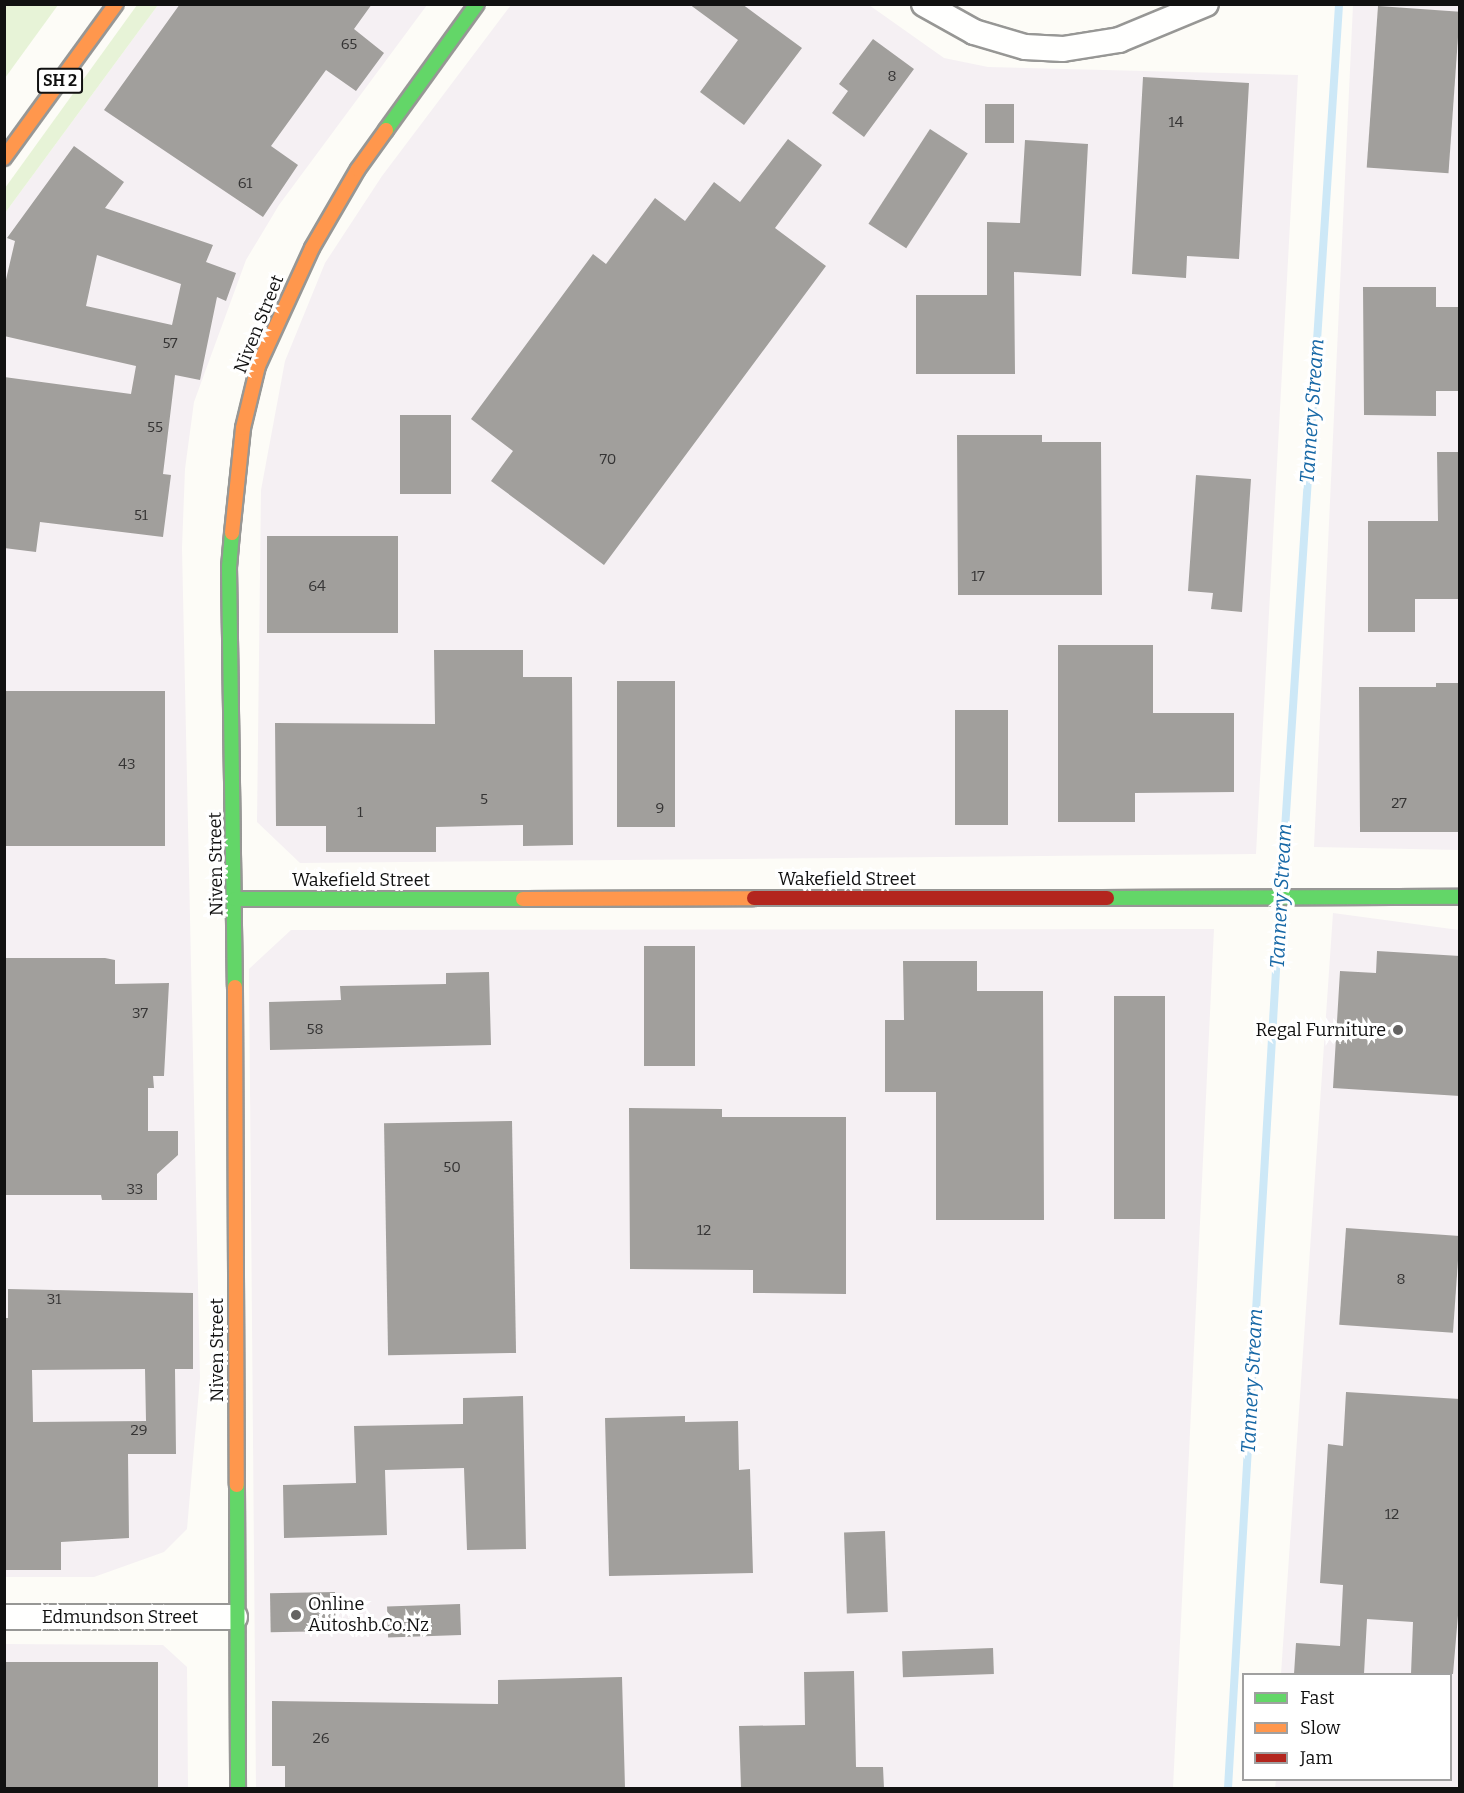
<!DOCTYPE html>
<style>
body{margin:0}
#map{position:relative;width:1464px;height:1793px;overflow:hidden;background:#fdfcf7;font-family:Bitter,serif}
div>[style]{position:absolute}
.industrial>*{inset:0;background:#f5f0f3}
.green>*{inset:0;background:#e7f3d7}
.stream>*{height:8px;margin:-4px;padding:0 4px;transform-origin:4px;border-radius:4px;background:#cde8f7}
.building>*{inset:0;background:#a19f9c;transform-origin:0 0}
.roads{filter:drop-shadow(2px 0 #979795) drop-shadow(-2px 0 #979795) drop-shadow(0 2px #979795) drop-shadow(0 -2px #979795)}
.street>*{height:24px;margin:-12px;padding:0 12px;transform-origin:12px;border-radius:12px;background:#fffffe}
.fast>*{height:14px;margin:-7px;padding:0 7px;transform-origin:7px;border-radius:7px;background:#63d668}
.slow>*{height:14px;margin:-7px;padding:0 7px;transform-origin:7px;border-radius:7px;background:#ff974d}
.jam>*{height:14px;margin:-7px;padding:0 7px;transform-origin:7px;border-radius:7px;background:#b3261e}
.dots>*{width:16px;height:16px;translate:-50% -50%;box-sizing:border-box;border:3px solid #fff;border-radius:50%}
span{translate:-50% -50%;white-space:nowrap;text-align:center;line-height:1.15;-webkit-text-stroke:6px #fff;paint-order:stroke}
.number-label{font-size:15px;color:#353434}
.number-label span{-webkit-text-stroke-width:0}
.shield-label span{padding:2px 4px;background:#fff;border:2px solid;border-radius:4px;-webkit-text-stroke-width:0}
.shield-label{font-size:16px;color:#111;font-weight:700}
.street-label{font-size:18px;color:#111}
.poi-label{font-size:18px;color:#111}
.right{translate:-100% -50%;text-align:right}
.left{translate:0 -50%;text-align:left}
.water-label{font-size:20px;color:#1768a6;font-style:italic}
.frame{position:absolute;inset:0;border:6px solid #111;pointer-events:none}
.legend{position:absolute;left:1242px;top:1673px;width:210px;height:108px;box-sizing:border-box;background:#fff;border:2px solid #a0a0a0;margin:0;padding:8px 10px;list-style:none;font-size:18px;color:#111}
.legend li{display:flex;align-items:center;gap:12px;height:30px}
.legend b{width:30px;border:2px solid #a0a0a0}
</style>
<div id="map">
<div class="industrial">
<i style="clip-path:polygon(158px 5px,427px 5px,279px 205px,246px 260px,194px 402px,185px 469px,182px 548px,200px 1378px,187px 1529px,164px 1552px,94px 1577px,5px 1577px,5px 213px)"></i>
<i style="clip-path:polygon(511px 5px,869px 5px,944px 58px,988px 67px,1298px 75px,1256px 854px,300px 863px,257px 822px,261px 490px,285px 361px,325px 263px,382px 176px)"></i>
<i style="clip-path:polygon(1353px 5px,1459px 5px,1459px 850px,1314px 847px)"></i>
<i style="clip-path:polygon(1333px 913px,1459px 930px,1459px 1788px,1275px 1788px,1276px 1780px,1450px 1780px,1450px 1674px,1281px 1674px)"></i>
<i style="clip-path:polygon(1214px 929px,1173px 1788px,256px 1788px,249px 969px,291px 930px)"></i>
<i style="clip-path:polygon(5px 1644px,163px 1645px,187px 1667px,188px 1788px,5px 1788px)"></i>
</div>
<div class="green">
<i style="clip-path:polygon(5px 4px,58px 5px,5px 78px,4px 5px)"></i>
<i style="clip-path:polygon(137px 5px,158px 5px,5px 213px,5px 188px)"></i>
</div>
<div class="stream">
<i style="left:1281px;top:890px;width:888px;rotate:-86.25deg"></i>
<i style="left:1228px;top:1788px;width:888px;rotate:-86.64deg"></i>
</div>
<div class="building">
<i style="clip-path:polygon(180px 4px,372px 4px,354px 29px,384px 53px,356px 91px,326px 70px,271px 146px,298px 165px,263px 217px,104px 110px)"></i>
<i style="clip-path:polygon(689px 4px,742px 4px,802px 48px,744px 125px,700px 92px,738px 40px)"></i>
<i style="left:1378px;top:6px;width:82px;height:162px;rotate:4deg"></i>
<i style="clip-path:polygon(873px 39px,914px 69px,864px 137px,832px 113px,848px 91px,839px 84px)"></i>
<i style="clip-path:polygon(1143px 77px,1249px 83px,1239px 259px,1187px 256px,1186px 278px,1132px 274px)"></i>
<i style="left:985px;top:104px;width:29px;height:39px"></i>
<i style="left:930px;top:129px;width:45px;height:113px;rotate:33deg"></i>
<i style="clip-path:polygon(788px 139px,822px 165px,775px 228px,826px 266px,604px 565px,491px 481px,513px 451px,471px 419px,593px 254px,606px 264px,655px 198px,685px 221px,714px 182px,740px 202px)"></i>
<i style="clip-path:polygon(1025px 140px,1088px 144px,1081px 276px,1014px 272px,1015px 374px,916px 374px,916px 295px,987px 295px,987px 222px,1020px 223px)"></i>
<i style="clip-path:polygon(evenodd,74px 146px,124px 182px,105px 208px,213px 245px,206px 262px,236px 273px,226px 301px,217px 297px,200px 380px,175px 375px,163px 474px,171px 475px,163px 537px,40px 522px,36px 552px,4px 548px,4px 377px,131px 394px,136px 366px,4px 336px,4px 288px,15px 241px,7px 238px,74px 146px,97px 255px,181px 284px,172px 325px,86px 306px,97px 255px)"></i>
<i style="clip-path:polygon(1363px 287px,1436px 287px,1436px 307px,1460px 307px,1460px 391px,1436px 391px,1436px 416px,1364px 415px)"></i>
<i style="left:400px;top:415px;width:51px;height:79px"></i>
<i style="clip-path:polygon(957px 435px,1042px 435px,1042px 442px,1101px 442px,1102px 595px,958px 595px)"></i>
<i style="clip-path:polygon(1437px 452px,1460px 452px,1460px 599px,1415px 599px,1415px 632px,1368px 632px,1368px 521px,1438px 521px)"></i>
<i style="clip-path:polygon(1196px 475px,1251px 479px,1242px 612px,1211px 609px,1213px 593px,1188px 591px)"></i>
<i style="left:267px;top:536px;width:131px;height:97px"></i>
<i style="clip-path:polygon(1058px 645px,1153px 645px,1153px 713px,1234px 713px,1234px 792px,1135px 793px,1135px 822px,1058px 822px)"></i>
<i style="clip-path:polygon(434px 650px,523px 650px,523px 677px,572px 677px,573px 845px,523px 846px,523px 825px,436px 827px,436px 852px,326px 852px,326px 826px,276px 826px,275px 723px,435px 724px)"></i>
<i style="left:617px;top:681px;width:58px;height:146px"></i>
<i style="clip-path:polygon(1436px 683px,1460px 683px,1460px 832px,1360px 832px,1359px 687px,1436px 687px)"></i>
<i style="left:4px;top:691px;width:161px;height:155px"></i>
<i style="left:955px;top:710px;width:53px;height:115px"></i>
<i style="left:644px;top:946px;width:51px;height:120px"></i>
<i style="clip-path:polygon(1377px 951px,1460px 956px,1460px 1096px,1333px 1088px,1340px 971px,1376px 973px)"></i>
<i style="clip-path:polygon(4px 958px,105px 958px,115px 960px,115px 984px,169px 983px,164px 1076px,153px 1076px,154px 1088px,148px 1088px,148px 1131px,178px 1131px,178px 1155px,157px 1174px,157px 1200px,102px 1200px,101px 1195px,4px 1195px)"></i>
<i style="clip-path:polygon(903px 961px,977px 961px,977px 991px,1043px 991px,1044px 1220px,936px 1220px,936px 1092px,885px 1092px,885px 1020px,904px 1020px)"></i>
<i style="clip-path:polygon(489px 972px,491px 1045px,270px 1050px,269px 1002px,341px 1000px,340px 986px,446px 984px,446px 973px)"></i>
<i style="left:1114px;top:996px;width:51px;height:223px"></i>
<i style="clip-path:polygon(629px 1108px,722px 1109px,722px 1117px,846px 1117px,846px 1294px,753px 1293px,753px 1270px,630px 1269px)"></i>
<i style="left:512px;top:1121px;width:232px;height:128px;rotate:89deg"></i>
<i style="left:1346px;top:1228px;width:114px;height:97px;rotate:4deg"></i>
<i style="clip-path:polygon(evenodd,8px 1289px,193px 1293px,193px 1369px,175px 1369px,176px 1454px,128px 1454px,129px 1538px,61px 1542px,61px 1570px,4px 1570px,4px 1318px,8px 1318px,8px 1289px,145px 1369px,146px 1421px,33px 1422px,32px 1370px,145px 1369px)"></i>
<i style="clip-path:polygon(1346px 1392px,1460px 1399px,1460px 1592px,1453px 1674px,1411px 1674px,1413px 1622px,1367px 1619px,1364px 1674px,1294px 1674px,1296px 1643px,1340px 1646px,1343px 1585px,1320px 1583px,1328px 1444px,1343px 1446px)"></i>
<i style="clip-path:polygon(523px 1396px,526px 1549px,467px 1550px,464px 1468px,385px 1470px,387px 1535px,284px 1538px,283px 1485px,356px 1483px,354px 1426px,463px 1424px,463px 1398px)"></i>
<i style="clip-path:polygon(685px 1416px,685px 1422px,738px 1421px,739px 1470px,750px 1469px,753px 1573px,609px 1576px,605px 1418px)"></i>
<i style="left:885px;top:1531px;width:81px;height:41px;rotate:88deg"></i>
<i style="left:335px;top:1592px;width:39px;height:65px;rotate:89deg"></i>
<i style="left:460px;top:1604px;width:31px;height:73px;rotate:88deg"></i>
<i style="left:993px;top:1648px;width:26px;height:91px;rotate:88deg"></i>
<i style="left:4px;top:1662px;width:154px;height:126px"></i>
<i style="clip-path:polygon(854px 1671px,856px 1767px,883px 1767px,884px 1788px,741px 1788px,739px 1726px,805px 1725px,804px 1672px)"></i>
<i style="clip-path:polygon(622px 1677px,625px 1788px,285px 1788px,285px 1766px,272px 1766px,272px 1701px,498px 1704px,498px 1680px)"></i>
</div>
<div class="roads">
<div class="street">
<i style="left:924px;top:4px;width:57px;rotate:29.2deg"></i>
<i style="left:974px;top:32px;width:53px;rotate:16.4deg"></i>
<i style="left:1025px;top:47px;width:38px;rotate:3deg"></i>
<i style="left:1063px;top:49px;width:57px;rotate:-9.1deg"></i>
<i style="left:1119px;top:40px;width:94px;rotate:-22.5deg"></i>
<i style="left:4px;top:1617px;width:231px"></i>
</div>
<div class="fast">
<i style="left:386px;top:130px;width:155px;rotate:-54.2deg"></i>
<i style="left:232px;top:533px;width:34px;rotate:95deg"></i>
<i style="left:229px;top:567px;width:420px;rotate:89.2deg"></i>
<i style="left:1107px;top:898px;width:353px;rotate:-0.2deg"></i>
<i style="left:235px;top:899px;width:288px"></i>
<i style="left:237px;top:1485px;width:303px;rotate:89.8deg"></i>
</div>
<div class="slow">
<i style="left:4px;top:158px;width:190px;rotate:-54deg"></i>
<i style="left:232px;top:533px;width:106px;rotate:-84deg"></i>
<i style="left:243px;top:428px;width:64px;rotate:-76.4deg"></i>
<i style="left:258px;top:366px;width:130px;rotate:-65.4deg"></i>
<i style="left:312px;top:248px;width:91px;rotate:-59.8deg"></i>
<i style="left:358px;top:169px;width:48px;rotate:-54.3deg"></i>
<i style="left:523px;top:899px;width:231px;rotate:-0.2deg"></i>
<i style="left:235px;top:987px;width:498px;rotate:89.8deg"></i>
</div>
<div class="jam">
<i style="left:754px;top:898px;width:353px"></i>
</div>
</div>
<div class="dots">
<i style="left:1398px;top:1030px;background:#646362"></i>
<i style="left:296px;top:1615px;background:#646362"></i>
</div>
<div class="number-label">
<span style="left:349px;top:45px">65</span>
<span style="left:892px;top:77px">8</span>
<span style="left:1176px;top:123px">14</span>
<span style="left:245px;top:184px">61</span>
<span style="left:170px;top:344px">57</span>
<span style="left:155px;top:428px">55</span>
<span style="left:608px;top:460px">70</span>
<span style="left:141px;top:516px">51</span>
<span style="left:978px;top:577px">17</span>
<span style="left:317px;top:587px">64</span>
<span style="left:127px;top:765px">43</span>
<span style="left:484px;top:800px">5</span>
<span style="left:1399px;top:804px">27</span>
<span style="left:660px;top:809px">9</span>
<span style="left:360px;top:813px">1</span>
<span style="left:140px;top:1014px">37</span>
<span style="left:315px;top:1030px">58</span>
<span style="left:452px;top:1168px">50</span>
<span style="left:135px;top:1190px">33</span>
<span style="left:704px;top:1231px">12</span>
<span style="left:1401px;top:1280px">8</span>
<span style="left:54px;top:1300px">31</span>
<span style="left:139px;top:1431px">29</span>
<span style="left:1392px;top:1515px">12</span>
<span style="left:321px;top:1739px">26</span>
</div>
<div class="shield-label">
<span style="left:60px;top:81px">SH 2</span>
</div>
<div class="street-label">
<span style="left:259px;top:324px;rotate:-68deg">Niven Street</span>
<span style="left:216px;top:864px;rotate:-91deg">Niven Street</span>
<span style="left:847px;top:879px">Wakefield Street</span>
<span style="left:361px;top:880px">Wakefield Street</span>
<span style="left:217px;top:1350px;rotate:-90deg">Niven Street</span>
<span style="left:120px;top:1617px">Edmundson Street</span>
</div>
<div class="poi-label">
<span class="right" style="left:1386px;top:1030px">Regal Furniture</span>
<span class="left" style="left:308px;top:1615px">Online<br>Autoshb.Co.Nz</span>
</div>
<div class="water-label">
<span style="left:1312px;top:411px;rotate:-86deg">Tannery Stream</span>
<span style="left:1281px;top:896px;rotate:-87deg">Tannery Stream</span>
<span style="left:1252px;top:1381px;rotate:-87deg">Tannery Stream</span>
</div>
<div class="frame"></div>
<ul class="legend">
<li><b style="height:8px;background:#63d668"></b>Fast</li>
<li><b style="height:8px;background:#ff974d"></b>Slow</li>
<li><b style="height:8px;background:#b3261e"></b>Jam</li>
</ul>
</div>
